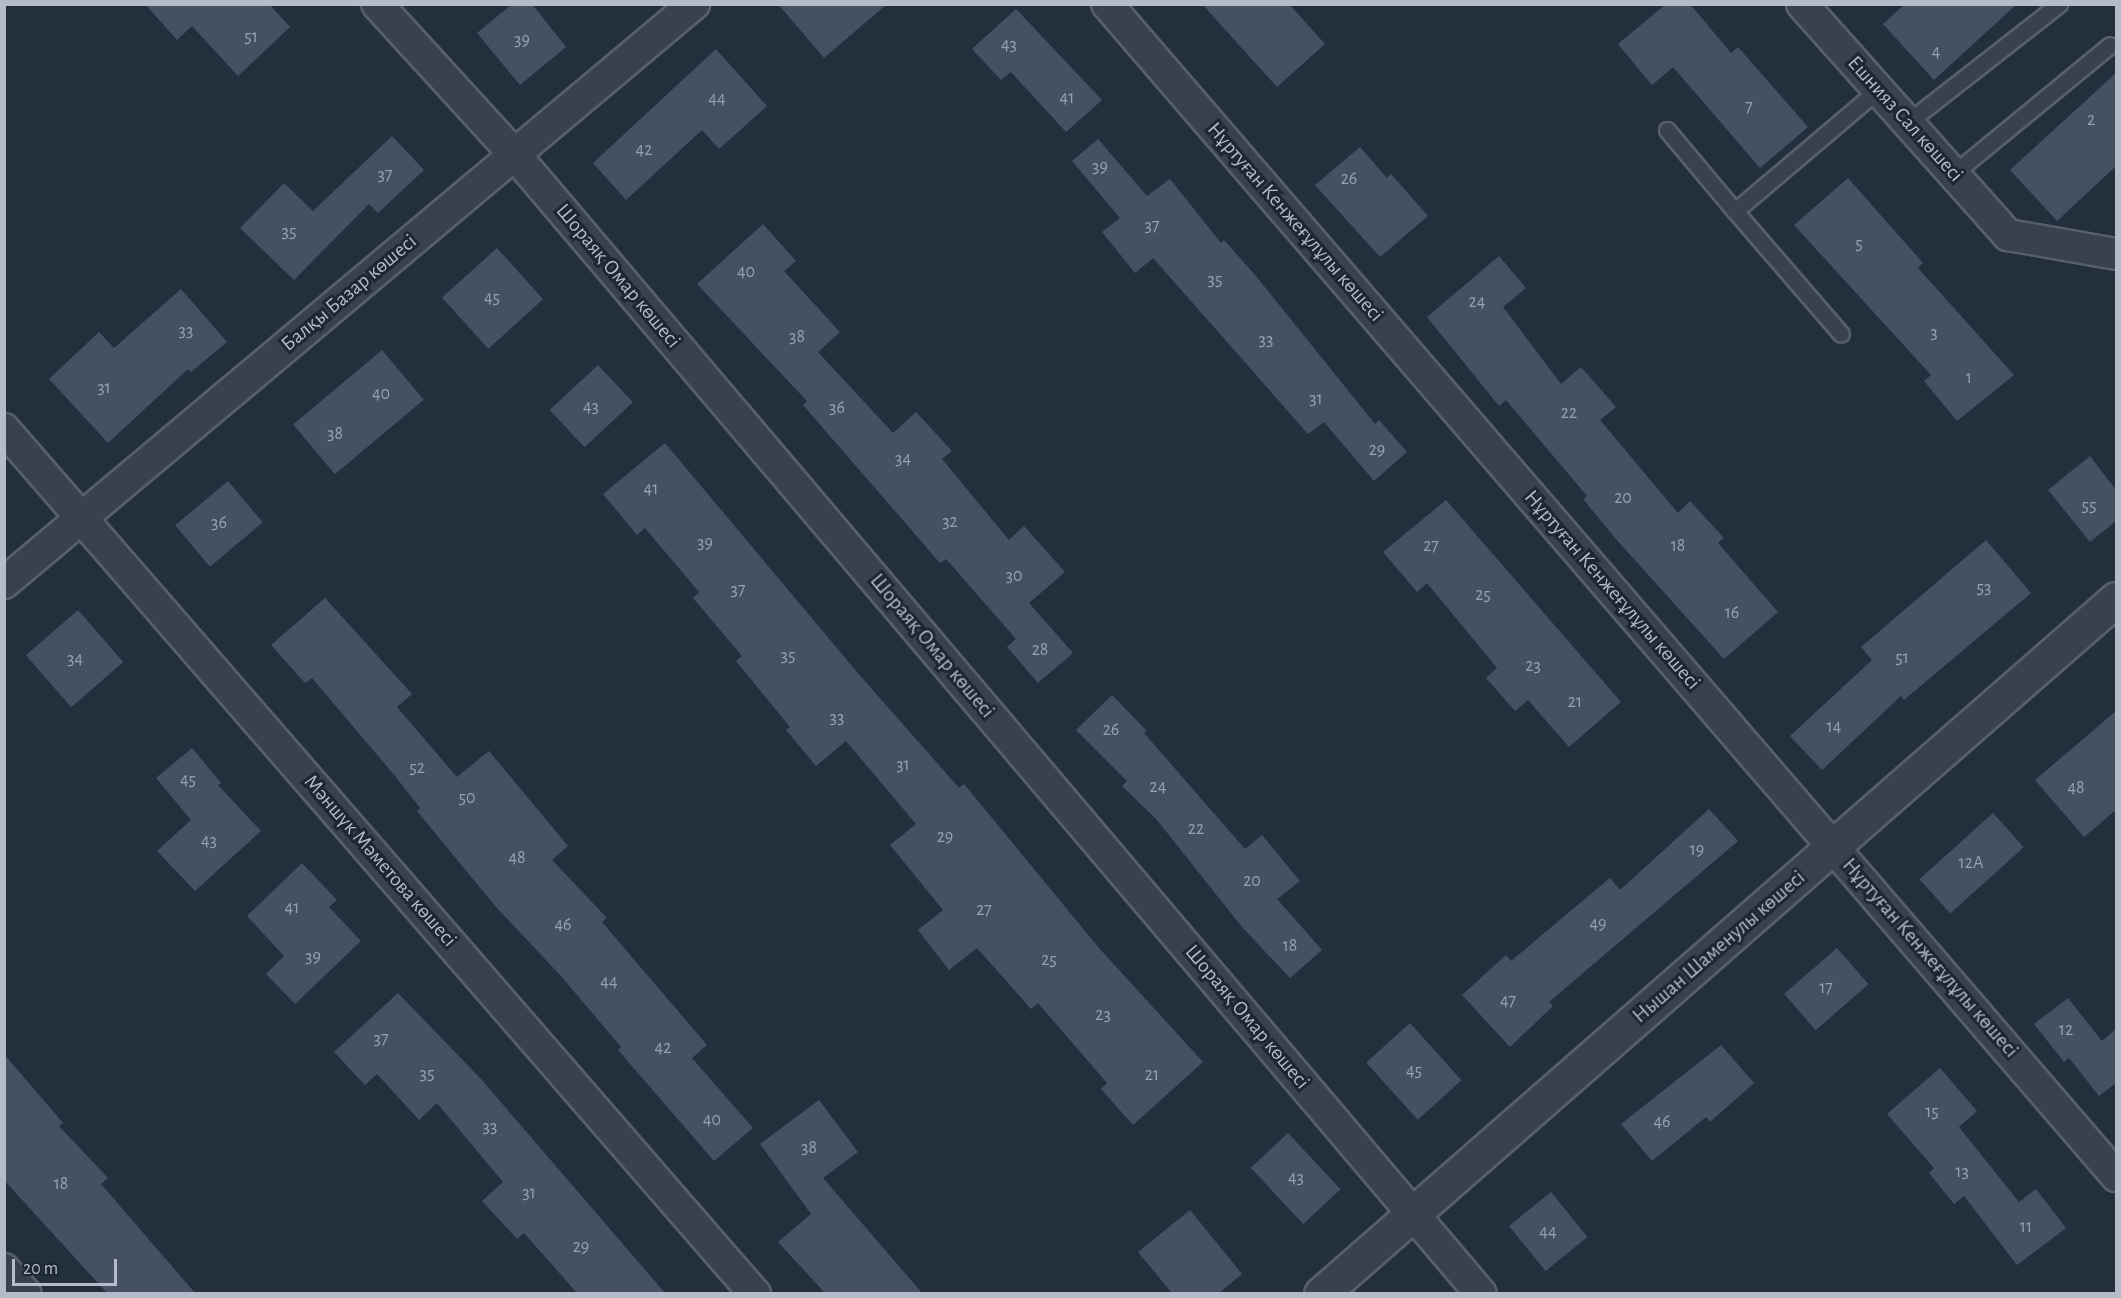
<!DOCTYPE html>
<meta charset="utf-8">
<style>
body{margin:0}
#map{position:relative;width:2121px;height:1298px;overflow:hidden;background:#242f3e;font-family:"Alegreya Sans",sans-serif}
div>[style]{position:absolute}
.building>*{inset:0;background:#455162;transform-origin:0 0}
.roads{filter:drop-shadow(2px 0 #565f6c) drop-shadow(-2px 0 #565f6c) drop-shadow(0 2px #565f6c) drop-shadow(0 -2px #565f6c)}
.service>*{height:15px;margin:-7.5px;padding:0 7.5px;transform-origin:7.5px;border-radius:7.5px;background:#38414e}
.minor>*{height:30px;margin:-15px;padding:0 15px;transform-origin:15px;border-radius:15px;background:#38414e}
.tertiary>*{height:33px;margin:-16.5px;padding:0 16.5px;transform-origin:16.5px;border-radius:16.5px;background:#38414e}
span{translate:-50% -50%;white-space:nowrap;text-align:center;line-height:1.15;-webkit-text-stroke:6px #1d2633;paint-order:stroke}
.number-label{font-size:18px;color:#98a1af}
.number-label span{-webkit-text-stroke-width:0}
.street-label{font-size:21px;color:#b4bcc9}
.frame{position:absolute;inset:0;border:6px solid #b4bcc9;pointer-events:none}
.scale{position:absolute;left:12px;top:1259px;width:105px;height:27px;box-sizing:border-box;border:3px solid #b4bcc9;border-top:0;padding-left:8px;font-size:18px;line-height:21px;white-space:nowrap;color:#b4bcc9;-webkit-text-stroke:4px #1d2633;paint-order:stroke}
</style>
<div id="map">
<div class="building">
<i style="clip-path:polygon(145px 4px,269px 4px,290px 27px,238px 76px,192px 26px,177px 40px)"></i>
<i style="clip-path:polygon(512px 4px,532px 4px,566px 47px,520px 85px,477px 33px)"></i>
<i style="clip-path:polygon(778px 4px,887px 4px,824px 58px)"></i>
<i style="clip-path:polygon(1202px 4px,1289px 4px,1325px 44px,1277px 87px)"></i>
<i style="clip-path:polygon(1666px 4px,1690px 4px,1731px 53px,1738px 47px,1808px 127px,1760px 168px,1673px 67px,1652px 85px,1618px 44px)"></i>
<i style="clip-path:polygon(1905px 4px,2017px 4px,1934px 80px,1883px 24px)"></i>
<i style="clip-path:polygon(1016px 9px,1102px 100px,1066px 132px,1011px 72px,1001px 80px,972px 49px)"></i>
<i style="clip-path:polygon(716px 49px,767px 106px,719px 149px,702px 130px,626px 200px,593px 163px)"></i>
<i style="clip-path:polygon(2116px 73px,2116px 166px,2057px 221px,2010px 170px)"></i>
<i style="clip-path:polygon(392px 136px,424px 170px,378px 213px,369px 204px,294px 280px,240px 228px,284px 183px,313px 211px)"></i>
<i style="clip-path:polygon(1098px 139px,1147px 196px,1170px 179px,1221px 243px,1224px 240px,1256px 276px,1375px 424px,1379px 420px,1407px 452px,1374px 481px,1324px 422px,1308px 434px,1153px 258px,1135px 273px,1102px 232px,1120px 218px,1072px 161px)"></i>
<i style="clip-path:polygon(1360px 147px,1387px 178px,1391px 174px,1428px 216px,1380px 257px,1315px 185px)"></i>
<i style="clip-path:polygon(1848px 178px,1923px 263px,1918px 268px,2014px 375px,1957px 421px,1924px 381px,1931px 375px,1794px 225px)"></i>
<i style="clip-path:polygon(763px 224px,796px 261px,784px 271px,840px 332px,818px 352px,893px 433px,916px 412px,952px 451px,942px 459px,1009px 540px,1024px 526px,1065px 572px,1029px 603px,1073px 653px,1038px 683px,1007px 647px,1016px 639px,946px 559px,940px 563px,803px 405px,807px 401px,697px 284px)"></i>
<i style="left:497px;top:248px;width:69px;height:74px;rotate:48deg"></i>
<i style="clip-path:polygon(1499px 256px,1526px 288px,1503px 307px,1561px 384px,1581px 367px,1616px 407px,1600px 420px,1678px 513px,1690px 501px,1724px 538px,1718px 543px,1778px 612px,1724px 659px,1615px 538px,1583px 499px,1587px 496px,1506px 400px,1499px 406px,1427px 317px)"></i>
<i style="clip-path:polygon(181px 289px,227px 342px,191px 372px,188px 369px,108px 443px,49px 379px,99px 332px,114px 348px)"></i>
<i style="left:382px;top:350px;width:65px;height:116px;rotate:50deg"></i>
<i style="left:598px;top:365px;width:51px;height:66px;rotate:47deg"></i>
<i style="clip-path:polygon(665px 443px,857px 672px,959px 788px,964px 784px,1099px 948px,1203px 1062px,1133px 1125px,1101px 1089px,1107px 1083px,1038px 1003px,1031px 1009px,977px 948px,949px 970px,918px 930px,943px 910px,890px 845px,916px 824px,846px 741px,816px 766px,786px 730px,790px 727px,736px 661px,742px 656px,693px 598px,699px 592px,645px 528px,637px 535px,603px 494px)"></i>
<i style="clip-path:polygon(2090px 456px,2116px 490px,2116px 521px,2090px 542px,2048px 490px)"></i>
<i style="left:228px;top:481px;width:54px;height:69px;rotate:50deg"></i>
<i style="clip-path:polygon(1446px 500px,1621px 702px,1569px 747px,1528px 700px,1515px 711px,1486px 678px,1497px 668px,1427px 583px,1417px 592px,1383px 552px)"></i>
<i style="clip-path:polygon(1986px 540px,2031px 593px,1904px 700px,1901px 696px,1822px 770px,1790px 736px,1872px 660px,1861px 647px)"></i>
<i style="clip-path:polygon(325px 598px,412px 694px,397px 707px,457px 777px,489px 751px,568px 846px,552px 860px,607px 918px,602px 922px,707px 1045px,692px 1058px,753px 1128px,714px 1161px,618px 1050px,621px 1047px,561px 976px,496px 907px,417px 811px,420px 808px,395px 776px,312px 678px,305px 683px,271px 645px)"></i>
<i style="left:78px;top:610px;width:69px;height:69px;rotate:49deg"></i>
<i style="clip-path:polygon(1112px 695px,1147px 731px,1144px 733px,1245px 849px,1262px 835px,1300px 881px,1277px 899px,1322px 950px,1290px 978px,1242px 927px,1157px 820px,1122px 786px,1127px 781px,1076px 730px)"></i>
<i style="clip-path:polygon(2116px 711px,2116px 810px,2084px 837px,2035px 780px)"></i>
<i style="clip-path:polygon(192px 748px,221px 783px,218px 785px,261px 831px,195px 891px,157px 851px,191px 820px,156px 778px)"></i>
<i style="clip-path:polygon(1709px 809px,1738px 841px,1549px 1002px,1553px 1006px,1510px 1047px,1462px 995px,1506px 955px,1511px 961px,1610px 878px,1620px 890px)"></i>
<i style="left:1993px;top:813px;width:46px;height:99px;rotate:48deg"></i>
<i style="clip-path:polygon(302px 863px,337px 900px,329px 907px,361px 941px,295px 1004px,266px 974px,284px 956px,247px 916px)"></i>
<i style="left:1837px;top:948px;width:48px;height:70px;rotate:49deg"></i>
<i style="clip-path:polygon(398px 993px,481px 1079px,665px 1293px,577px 1293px,524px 1233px,517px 1239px,482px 1201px,503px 1182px,437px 1103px,419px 1120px,377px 1074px,365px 1085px,334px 1052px)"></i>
<i style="clip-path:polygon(2068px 998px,2102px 1041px,2116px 1029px,2116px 1083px,2099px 1096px,2069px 1058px,2064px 1062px,2034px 1024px)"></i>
<i style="left:1410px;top:1023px;width:77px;height:59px;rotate:48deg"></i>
<i style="clip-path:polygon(1721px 1045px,1754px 1083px,1710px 1122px,1706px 1117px,1652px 1161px,1621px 1124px)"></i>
<i style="clip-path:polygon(4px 1054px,63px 1123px,59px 1126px,108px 1178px,101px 1184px,195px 1293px,107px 1293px,4px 1180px)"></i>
<i style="clip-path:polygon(1940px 1068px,1977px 1111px,1959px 1127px,2019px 1202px,2036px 1189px,2066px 1228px,2017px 1265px,1964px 1196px,1954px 1204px,1929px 1173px,1934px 1168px,1887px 1114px)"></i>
<i style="clip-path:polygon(819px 1100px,858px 1152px,823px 1178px,922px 1293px,825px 1293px,778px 1242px,811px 1214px,760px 1144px)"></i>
<i style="left:1288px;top:1133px;width:77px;height:51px;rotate:47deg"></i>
<i style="left:1551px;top:1192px;width:58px;height:54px;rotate:51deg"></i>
<i style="clip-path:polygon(1190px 1210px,1242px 1274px,1219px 1293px,1172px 1293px,1138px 1252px)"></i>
</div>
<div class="roads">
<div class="service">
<i style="left:1908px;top:122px;width:192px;rotate:-38deg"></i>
<i style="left:1667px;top:130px;width:106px;rotate:50deg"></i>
<i style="left:1735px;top:211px;width:189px;rotate:-40.3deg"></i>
<i style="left:1953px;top:174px;width:203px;rotate:-39.4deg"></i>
<i style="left:1735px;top:211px;width:162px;rotate:49.2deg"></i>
</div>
<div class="minor">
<i style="left:377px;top:4px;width:205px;rotate:47.6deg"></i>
<i style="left:515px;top:155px;width:1493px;rotate:49.7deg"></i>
<i style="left:1107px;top:4px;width:1547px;rotate:49.27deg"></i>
<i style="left:1802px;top:4px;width:310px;rotate:48.3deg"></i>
<i style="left:2008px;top:235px;width:110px;rotate:10deg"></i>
<i style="left:4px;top:429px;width:1146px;rotate:49.04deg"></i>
<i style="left:4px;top:583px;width:901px;rotate:-40deg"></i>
<i style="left:4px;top:1269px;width:33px;rotate:49deg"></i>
</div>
<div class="tertiary">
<i style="left:1321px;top:1294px;width:1056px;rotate:-41.16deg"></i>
</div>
</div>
<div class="number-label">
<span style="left:251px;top:37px">51</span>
<span style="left:522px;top:40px">39</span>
<span style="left:1009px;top:45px">43</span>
<span style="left:1936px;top:52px">4</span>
<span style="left:1067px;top:98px">41</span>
<span style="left:717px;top:99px">44</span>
<span style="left:1749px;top:107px">7</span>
<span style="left:2091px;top:120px">2</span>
<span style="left:644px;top:150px">42</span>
<span style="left:1100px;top:167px">39</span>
<span style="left:385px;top:175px">37</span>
<span style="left:1349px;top:179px">26</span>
<span style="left:1152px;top:226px">37</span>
<span style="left:289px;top:232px">35</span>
<span style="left:1859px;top:244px">5</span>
<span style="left:746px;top:272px">40</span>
<span style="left:1215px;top:280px">35</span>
<span style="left:492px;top:298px">45</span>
<span style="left:1477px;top:302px">24</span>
<span style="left:186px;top:331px">33</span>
<span style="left:1934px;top:333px">3</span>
<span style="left:797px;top:337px">38</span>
<span style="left:1266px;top:340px">33</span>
<span style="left:1969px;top:378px">1</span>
<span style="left:104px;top:388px">31</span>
<span style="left:381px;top:394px">40</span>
<span style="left:1316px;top:399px">31</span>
<span style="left:591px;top:407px">43</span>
<span style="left:837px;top:408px">36</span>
<span style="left:1569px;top:413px">22</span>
<span style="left:335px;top:434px">38</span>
<span style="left:1377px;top:450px">29</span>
<span style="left:903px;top:459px">34</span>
<span style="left:651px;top:489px">41</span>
<span style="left:1623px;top:498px">20</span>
<span style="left:2089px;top:506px">55</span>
<span style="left:950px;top:522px">32</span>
<span style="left:219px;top:523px">36</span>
<span style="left:705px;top:543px">39</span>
<span style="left:1431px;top:546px">27</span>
<span style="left:1678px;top:546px">18</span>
<span style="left:1014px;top:576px">30</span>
<span style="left:1984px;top:588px">53</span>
<span style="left:738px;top:590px">37</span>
<span style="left:1483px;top:595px">25</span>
<span style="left:1732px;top:613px">16</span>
<span style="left:1040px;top:650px">28</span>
<span style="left:788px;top:656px">35</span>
<span style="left:1902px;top:658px">51</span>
<span style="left:75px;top:659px">34</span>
<span style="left:1533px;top:666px">23</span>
<span style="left:1575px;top:702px">21</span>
<span style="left:837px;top:718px">33</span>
<span style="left:1834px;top:727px">14</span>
<span style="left:1111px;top:730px">26</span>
<span style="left:903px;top:765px">31</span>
<span style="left:417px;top:768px">52</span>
<span style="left:188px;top:780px">45</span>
<span style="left:1158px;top:787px">24</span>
<span style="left:2076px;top:788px">48</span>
<span style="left:467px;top:798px">50</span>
<span style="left:1196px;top:829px">22</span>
<span style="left:945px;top:837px">29</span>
<span style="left:209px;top:841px">43</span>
<span style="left:1697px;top:850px">19</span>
<span style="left:517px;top:858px">48</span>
<span style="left:1971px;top:863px">12А</span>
<span style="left:1252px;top:881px">20</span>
<span style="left:292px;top:908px">41</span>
<span style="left:984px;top:910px">27</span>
<span style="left:1598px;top:924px">49</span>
<span style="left:563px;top:925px">46</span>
<span style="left:1290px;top:946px">18</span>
<span style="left:313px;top:957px">39</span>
<span style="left:1049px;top:960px">25</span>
<span style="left:609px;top:982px">44</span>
<span style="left:1826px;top:988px">17</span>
<span style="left:1508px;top:1001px">47</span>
<span style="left:1103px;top:1015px">23</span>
<span style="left:2066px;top:1030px">12</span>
<span style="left:381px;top:1039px">37</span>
<span style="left:663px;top:1048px">42</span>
<span style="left:1414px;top:1071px">45</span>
<span style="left:427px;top:1074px">35</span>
<span style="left:1152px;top:1075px">21</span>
<span style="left:1932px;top:1112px">15</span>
<span style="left:712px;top:1120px">40</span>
<span style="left:1662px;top:1122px">46</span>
<span style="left:490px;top:1127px">33</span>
<span style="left:809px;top:1148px">38</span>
<span style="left:1962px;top:1172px">13</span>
<span style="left:1296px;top:1178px">43</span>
<span style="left:61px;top:1184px">18</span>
<span style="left:529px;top:1193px">31</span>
<span style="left:2026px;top:1227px">11</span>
<span style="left:1548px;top:1232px">44</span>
<span style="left:581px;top:1247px">29</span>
</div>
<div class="street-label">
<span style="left:1905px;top:119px;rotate:48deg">Ешнияз Сал көшесі</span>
<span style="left:1295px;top:222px;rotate:49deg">Нұртуған Кенжеғұлұлы көшесі</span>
<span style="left:618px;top:276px;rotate:50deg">Шораяқ Омар көшесі</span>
<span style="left:349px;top:293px;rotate:-40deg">Балқы Базар көшесі</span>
<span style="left:1612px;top:590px;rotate:49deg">Нұртуған Кенжеғұлұлы көшесі</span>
<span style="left:932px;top:646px;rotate:50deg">Шораяқ Омар көшесі</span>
<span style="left:380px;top:861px;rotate:49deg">Мәншүк Мәметова көшесі</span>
<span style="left:1719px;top:947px;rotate:-41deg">Нышан Шаменулы көшесі</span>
<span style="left:1930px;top:958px;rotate:49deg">Нұртуған Кенжеғұлұлы көшесі</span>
<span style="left:1247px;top:1017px;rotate:50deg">Шораяқ Омар көшесі</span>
</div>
<div class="frame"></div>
<div class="scale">20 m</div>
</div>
